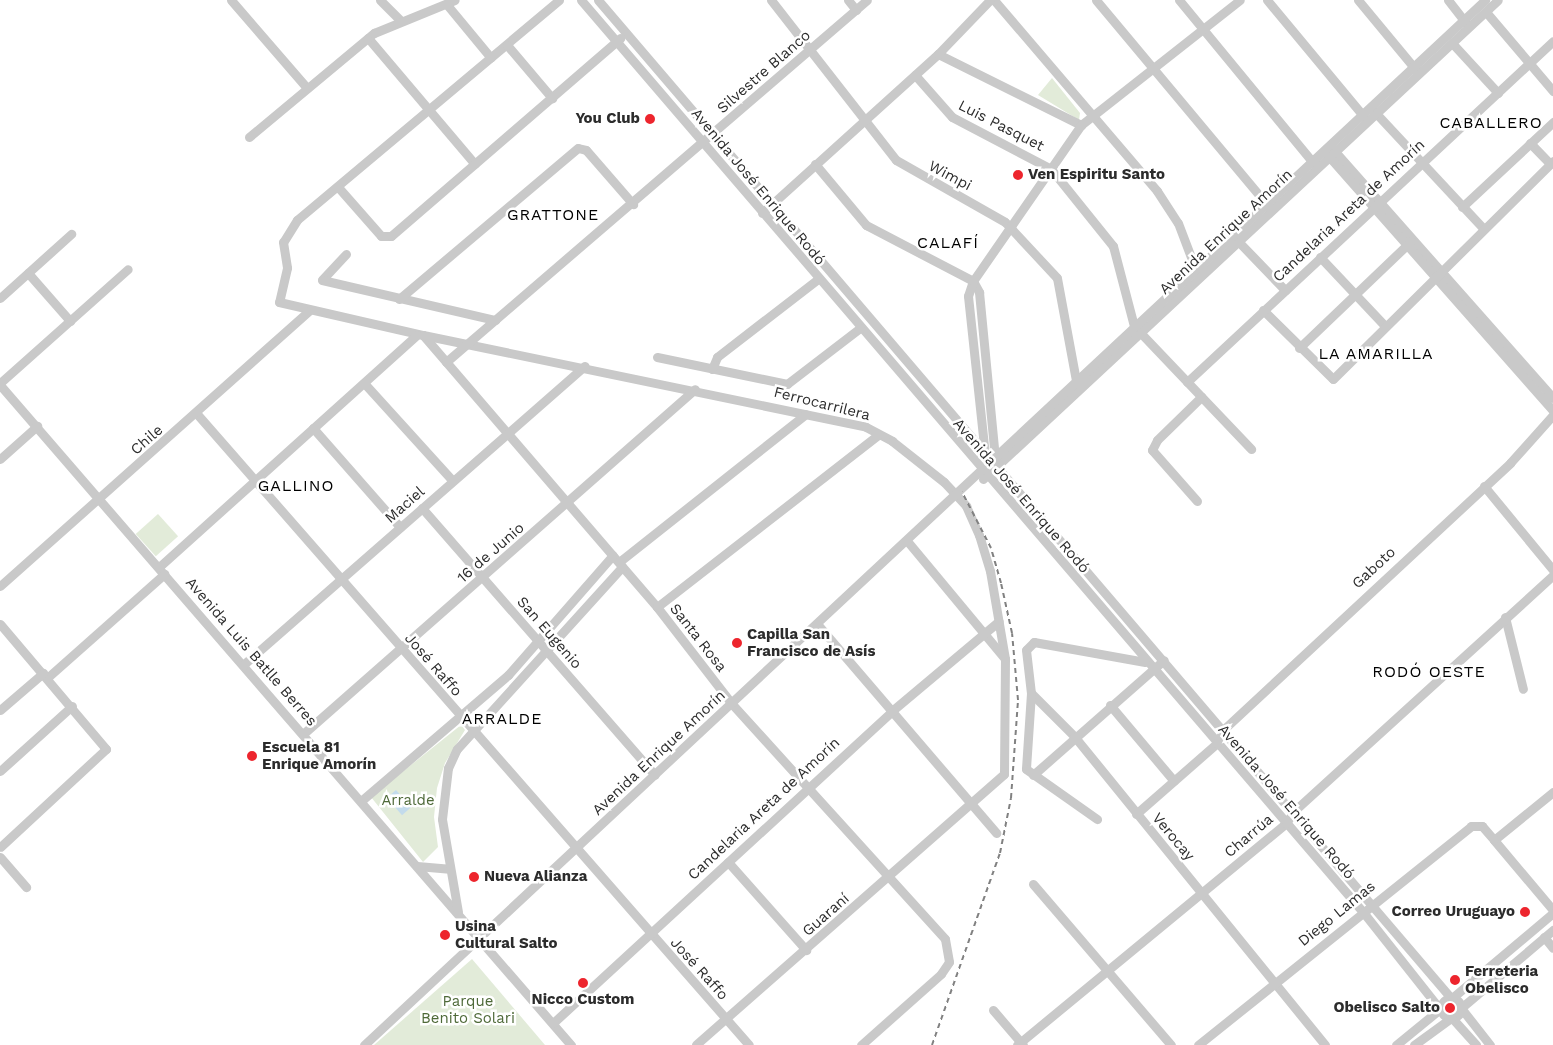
<!DOCTYPE html>
<meta charset="utf-8">
<style>
body{margin:0}
#map{position:relative;width:1553px;height:1045px;overflow:hidden;background:#fff;font-family:"Work Sans",sans-serif}
div>[style]{position:absolute}
.green>*{inset:0;background:#e2ebd9;transform-origin:0 0}
.water>*{inset:0;background:#c3dbec;transform-origin:0 0}
.minor>*{height:9px;margin:-4.5px;padding:0 4.5px;transform-origin:4.5px;border-radius:4.5px;background:#c9c9c9}
.minor>.ring{margin:-4.5px;padding:0;box-sizing:content-box;background:none;border:9px solid #c9c9c9;border-radius:50%}
.rail>*{height:2px;margin-top:-1px;transform-origin:0;background:repeating-linear-gradient(90deg,#818181 0 5px,transparent 0 9px)}
.dots>*{width:14px;height:14px;translate:-50% -50%;box-sizing:border-box;border:2px solid #fff;border-radius:50%}
span{translate:-50% -50%;white-space:nowrap;text-align:center;line-height:1.15;-webkit-text-stroke:5px #fff;paint-order:stroke}
.street-label{font-size:15px;color:#2c2c2c}
.poi-label{font-size:15px;color:#2c2c2c;font-weight:700}
.right{translate:-100% -50%;text-align:right}
.left{translate:0 -50%;text-align:left}
.park-label{font-size:15px;color:#4e6938}
.neighbourhood-label{font-size:16px;color:#000;letter-spacing:1px}
</style>
<div id="map">
<div class="green">
<i style="clip-path:polygon(1052px 78px,1080px 113px,1079px 120px,1038px 95px)"></i>
<i style="left:158px;top:514px;width:30px;height:30px;rotate:48deg"></i>
<i style="clip-path:polygon(461px 725px,465px 730px,445px 763px,437px 788px,434px 817px,438px 847px,423px 862px,371px 797px)"></i>
<i style="clip-path:polygon(472px 959px,545px 1045px,374px 1045px)"></i>
</div>
<div class="water">
<i style="left:396px;top:790px;width:23px;height:12px;rotate:49deg"></i>
</div>
<div class="minor">
<i style="left:231px;top:0;width:116px;rotate:49.2deg"></i>
<i style="left:380px;top:0;width:30px;rotate:45deg"></i>
<i style="left:559px;top:0;width:342px;rotate:140deg"></i>
<i style="left:297px;top:220px;width:26px;rotate:122deg"></i>
<i style="left:283px;top:242px;width:26px;rotate:81deg"></i>
<i style="left:287px;top:268px;width:35px;rotate:103deg"></i>
<i style="left:279px;top:302px;width:148px;rotate:12.9deg"></i>
<i style="left:423px;top:335px;width:359px;rotate:49.3deg"></i>
<i style="left:657px;top:607px;width:123px;rotate:52.3deg"></i>
<i style="left:732px;top:704px;width:317px;rotate:47.8deg"></i>
<i style="left:945px;top:939px;width:23px;rotate:80deg"></i>
<i style="left:949px;top:962px;width:14px;rotate:124deg"></i>
<i style="left:941px;top:974px;width:107px;rotate:138.4deg"></i>
<i style="left:581px;top:0;width:1201px;rotate:49.39deg"></i>
<i style="left:1363px;top:912px;width:124px;rotate:51.6deg"></i>
<i style="left:598px;top:0;width:1313px;rotate:49.48deg"></i>
<i style="left:771px;top:0;width:203px;rotate:52deg"></i>
<i style="left:896px;top:160px;width:125px;rotate:29.6deg"></i>
<i style="left:1005px;top:222px;width:76px;rotate:47.1deg"></i>
<i style="left:1057px;top:278px;width:105px;rotate:79.5deg"></i>
<i style="left:848px;top:0;width:13px;rotate:51deg"></i>
<i style="left:994px;top:0;width:251px;rotate:49.5deg"></i>
<i style="left:1157px;top:191px;width:38px;rotate:57deg"></i>
<i style="left:1178px;top:223px;width:53px;rotate:69.2deg"></i>
<i style="left:1096px;top:0;width:270px;rotate:50.1deg"></i>
<i style="left:1179px;top:0;width:214px;rotate:50.5deg"></i>
<i style="left:1267px;top:0;width:153px;rotate:50.3deg"></i>
<i style="left:1358px;top:0;width:92px;rotate:50.3deg"></i>
<i style="left:1448px;top:0;width:31px;rotate:52deg"></i>
<i style="left:448px;top:6px;width:67px;rotate:50.4deg"></i>
<i style="left:1486px;top:12px;width:104px;rotate:49.7deg"></i>
<i style="left:368px;top:38px;width:165px;rotate:49.7deg"></i>
<i style="left:1452px;top:43px;width:68px;rotate:47.4deg"></i>
<i style="left:507px;top:45px;width:70px;rotate:49.7deg"></i>
<i style="left:938px;top:54px;width:160px;rotate:26.4deg"></i>
<i style="left:915px;top:75px;width:56px;rotate:48.6deg"></i>
<i style="left:952px;top:117px;width:112px;rotate:27.7deg"></i>
<i style="left:1051px;top:169px;width:99px;rotate:51.2deg"></i>
<i style="left:1113px;top:246px;width:83px;rotate:75.3deg"></i>
<i style="left:1134px;top:326px;width:170px;rotate:46.4deg"></i>
<i style="left:1372px;top:109px;width:163px;rotate:47deg"></i>
<i style="left:249px;top:137px;width:163px;rotate:-39.8deg"></i>
<i style="left:374px;top:33px;width:87px;rotate:-22.2deg"></i>
<i style="left:1530px;top:143px;width:29px;rotate:46deg"></i>
<i style="left:1331px;top:147px;width:335px;rotate:48.5deg"></i>
<i style="left:1325px;top:152px;width:345px;rotate:48.6deg"></i>
<i style="left:815px;top:164px;width:80px;rotate:50.1deg"></i>
<i style="left:866px;top:225px;width:121px;rotate:27.6deg"></i>
<i style="left:338px;top:187px;width:65px;rotate:48.7deg"></i>
<i style="left:381px;top:236px;width:10px"></i>
<i style="left:391px;top:236px;width:303px;rotate:-40.8deg"></i>
<i style="left:1462px;top:207px;width:125px;rotate:-43deg"></i>
<i style="left:762px;top:213px;width:237px;rotate:-42.1deg"></i>
<i style="left:938px;top:54px;width:75px;rotate:-46.1deg"></i>
<i style="left:1234px;top:237px;width:74px;rotate:46.1deg"></i>
<i style="left:346px;top:254px;width:35px;rotate:133deg"></i>
<i style="left:322px;top:280px;width:178px;rotate:13deg"></i>
<i style="left:1320px;top:257px;width:95px;rotate:46.7deg"></i>
<i style="left:28px;top:273px;width:64px;rotate:48.8deg"></i>
<i style="left:973px;top:281px;width:13px;rotate:61deg"></i>
<i style="left:979px;top:292px;width:168px;rotate:84.5deg"></i>
<i style="left:0;top:298px;width:96px;rotate:-42deg"></i>
<i style="left:399px;top:299px;width:234px;rotate:-40.2deg"></i>
<i style="left:578px;top:148px;width:8px;rotate:14deg"></i>
<i style="left:586px;top:150px;width:72px;rotate:49deg"></i>
<i style="left:1263px;top:310px;width:98px;rotate:44.6deg"></i>
<i style="left:1333px;top:379px;width:310px;rotate:-44.7deg"></i>
<i style="left:423px;top:335px;width:452px;rotate:11.7deg"></i>
<i style="left:866px;top:427px;width:30px;rotate:28deg"></i>
<i style="left:892px;top:441px;width:66px;rotate:38.3deg"></i>
<i style="left:944px;top:482px;width:33px;rotate:47deg"></i>
<i style="left:966px;top:506px;width:32px;rotate:66deg"></i>
<i style="left:979px;top:535px;width:38px;rotate:73deg"></i>
<i style="left:990px;top:571px;width:89px;rotate:80.3deg"></i>
<i style="left:1005px;top:659px;width:115px;rotate:90.5deg"></i>
<i style="left:1004px;top:774px;width:410px;rotate:138.7deg"></i>
<i style="left:1299px;top:348px;width:155px;rotate:-43.7deg"></i>
<i style="left:657px;top:357px;width:133px;rotate:11.7deg"></i>
<i style="left:787px;top:384px;width:92px;rotate:-37.5deg"></i>
<i style="left:446px;top:362px;width:555px;rotate:-40.69deg"></i>
<i style="left:712px;top:369px;width:13px;rotate:-67deg"></i>
<i style="left:717px;top:357px;width:128px;rotate:-37.7deg"></i>
<i style="left:1187px;top:382px;width:500px;rotate:-42.97deg"></i>
<i style="left:0;top:383px;width:171px;rotate:-41.7deg"></i>
<i style="left:364px;top:383px;width:132px;rotate:47.8deg"></i>
<i style="left:0;top:385px;width:873px;rotate:49.14deg"></i>
<i style="left:197px;top:414px;width:838px;rotate:48.82deg"></i>
<i style="left:313px;top:428px;width:132px;rotate:48.7deg"></i>
<i style="left:985px;top:455px;width:160px;rotate:-96.1deg"></i>
<i style="left:968px;top:296px;width:16px;rotate:-72deg"></i>
<i style="left:973px;top:281px;width:190px;rotate:-55.3deg"></i>
<i style="left:1081px;top:125px;width:202px;rotate:-38.2deg"></i>
<i style="left:0;top:459px;width:50px;rotate:-41.7deg"></i>
<i style="left:983px;top:479px;width:703px;rotate:-42.93deg"></i>
<i style="left:1484px;top:486px;width:109px;rotate:50.6deg"></i>
<i style="left:1197px;top:501px;width:68px;rotate:-131.4deg"></i>
<i style="left:1152px;top:450px;width:11px;rotate:-63deg"></i>
<i style="left:1157px;top:440px;width:62px;rotate:-44.3deg"></i>
<i style="left:422px;top:508px;width:354px;rotate:48.9deg"></i>
<i style="left:908px;top:542px;width:152px;rotate:50.3deg"></i>
<i style="left:619px;top:562px;width:238px;rotate:-38.4deg"></i>
<i style="left:159px;top:567px;width:347px;rotate:-42deg"></i>
<i style="left:0;top:586px;width:414px;rotate:-41.7deg"></i>
<i style="left:657px;top:607px;width:281px;rotate:-37.9deg"></i>
<i style="left:1505px;top:617px;width:74px;rotate:76deg"></i>
<i style="left:0;top:624px;width:164px;rotate:49.7deg"></i>
<i style="left:106px;top:749px;width:144px;rotate:137.2deg"></i>
<i style="left:818px;top:625px;width:274px;rotate:49.4deg"></i>
<i style="left:1145px;top:662px;width:113px;rotate:-169.8deg"></i>
<i style="left:1034px;top:642px;width:11px;rotate:135deg"></i>
<i style="left:1026px;top:650px;width:43px;rotate:83.4deg"></i>
<i style="left:1031px;top:693px;width:61px;rotate:45deg"></i>
<i style="left:1074px;top:736px;width:398px;rotate:50.9deg"></i>
<i style="left:243px;top:665px;width:454px;rotate:-41.2deg"></i>
<i style="left:47px;top:678px;width:157px;rotate:-41.6deg"></i>
<i style="left:1031px;top:693px;width:76px;rotate:93.8deg"></i>
<i style="left:1026px;top:769px;width:87px;rotate:35.2deg"></i>
<i style="left:1110px;top:705px;width:99px;rotate:49.9deg"></i>
<i style="left:0;top:710px;width:57px;rotate:-40.7deg"></i>
<i style="left:303px;top:734px;width:522px;rotate:-41.35deg"></i>
<i style="left:0;top:771px;width:97px;rotate:-42.1deg"></i>
<i style="left:1033px;top:775px;width:174px;rotate:-41.3deg"></i>
<i style="left:1553px;top:792px;width:76px;rotate:140.9deg"></i>
<i style="left:1494px;top:840px;width:92px;rotate:49.9deg"></i>
<i style="left:361px;top:801px;width:194px;rotate:-40.6deg"></i>
<i style="left:508px;top:675px;width:159px;rotate:-48.8deg"></i>
<i style="left:1136px;top:814px;width:108px;rotate:-41.2deg"></i>
<i style="left:1217px;top:743px;width:16px;rotate:-63deg"></i>
<i style="left:1224px;top:729px;width:391px;rotate:-42.9deg"></i>
<i style="left:1510px;top:463px;width:64px;rotate:-48.1deg"></i>
<i style="left:0;top:857px;width:40px;rotate:49deg"></i>
<i style="left:728px;top:862px;width:118px;rotate:48.4deg"></i>
<i style="left:417px;top:866px;width:32px;rotate:5deg"></i>
<i style="left:1033px;top:884px;width:212px;rotate:49.4deg"></i>
<i style="left:458px;top:912px;width:94px;rotate:-99.8deg"></i>
<i style="left:442px;top:819px;width:51px;rotate:-83.3deg"></i>
<i style="left:448px;top:768px;width:21px;rotate:-65deg"></i>
<i style="left:457px;top:749px;width:246px;rotate:-47.8deg"></i>
<i style="left:1544px;top:937px;width:14px;rotate:51deg"></i>
<i class="ring" style="left:1441px;top:998px;width:11px;height:11px"></i>
<i style="left:1452px;top:998px;width:132px;rotate:-40.1deg"></i>
<i style="left:1461px;top:1008px;width:121px;rotate:-40.3deg"></i>
<i style="left:1461px;top:1008px;width:47px;rotate:51.9deg"></i>
<i style="left:993px;top:1010px;width:46px;rotate:49.4deg"></i>
<i style="left:1452px;top:1018px;width:36px;rotate:48deg"></i>
<i style="left:553px;top:1023px;width:462px;rotate:-42.6deg"></i>
<i style="left:893px;top:710px;width:138px;rotate:-40deg"></i>
<i style="left:364px;top:1045px;width:1533px;rotate:-42.99deg"></i>
<i style="left:1017px;top:1045px;width:349px;rotate:-39.5deg"></i>
<i style="left:1286px;top:823px;width:14px;rotate:-56deg"></i>
<i style="left:1294px;top:811px;width:350px;rotate:-42.3deg"></i>
<i style="left:1198px;top:1045px;width:350px;rotate:-38.7deg"></i>
<i style="left:1471px;top:826px;width:11px"></i>
<i style="left:1482px;top:826px;width:18px;rotate:49deg"></i>
<i style="left:1396px;top:1045px;width:57px;rotate:-39.3deg"></i>
<i style="left:1414px;top:1045px;width:46px;rotate:-36.1deg"></i>
</div>
<div class="rail">
<i style="left:932px;top:1045px;width:204px;rotate:-70.5deg"></i>
<i style="left:1000px;top:853px;width:56px;rotate:-78.7deg"></i>
<i style="left:1011px;top:798px;width:98px;rotate:-85.9deg"></i>
<i style="left:1018px;top:700px;width:67px;rotate:-95.1deg"></i>
<i style="left:1012px;top:633px;width:51px;rotate:-102.4deg"></i>
<i style="left:1001px;top:583px;width:36px;rotate:-106deg"></i>
<i style="left:991px;top:548px;width:63px;rotate:-117.4deg"></i>
</div>
<div class="dots">
<i style="left:650px;top:119px;background:#ed252d"></i>
<i style="left:1018px;top:175px;background:#ed252d"></i>
<i style="left:737px;top:643px;background:#ed252d"></i>
<i style="left:252px;top:756px;background:#ed252d"></i>
<i style="left:474px;top:877px;background:#ed252d"></i>
<i style="left:1525px;top:912px;background:#ed252d"></i>
<i style="left:445px;top:935px;background:#ed252d"></i>
<i style="left:1455px;top:980px;background:#ed252d"></i>
<i style="left:583px;top:983px;background:#ed252d"></i>
<i style="left:1450px;top:1008px;background:#ed252d"></i>
</div>
<div class="street-label">
<span style="left:764px;top:72px;rotate:-41deg">Silvestre Blanco</span>
<span style="left:1001px;top:126px;rotate:27deg">Luis Pasquet</span>
<span style="left:950px;top:176px;rotate:28deg">Wimpi</span>
<span style="left:758px;top:187px;rotate:50deg">Avenida José Enrique Rodó</span>
<span style="left:1349px;top:211px;rotate:-43deg">Candelaria Areta de Amorín</span>
<span style="left:1226px;top:232px;rotate:-43deg">Avenida Enrique Amorín</span>
<span style="left:822px;top:404px;rotate:14deg">Ferrocarrilera</span>
<span style="left:147px;top:440px;rotate:-41deg">Chile</span>
<span style="left:1021px;top:496px;rotate:49deg">Avenida José Enrique Rodó</span>
<span style="left:405px;top:505px;rotate:-41deg">Maciel</span>
<span style="left:491px;top:553px;rotate:-41deg">16 de Junio</span>
<span style="left:1374px;top:568px;rotate:-43deg">Gaboto</span>
<span style="left:549px;top:633px;rotate:49deg">San Eugenio</span>
<span style="left:698px;top:638px;rotate:52deg">Santa Rosa</span>
<span style="left:251px;top:652px;rotate:49deg">Avenida Luis Batlle Berres</span>
<span style="left:433px;top:665px;rotate:49deg">José Raffo</span>
<span style="left:659px;top:753px;rotate:-43deg">Avenida Enrique Amorín</span>
<span style="left:1286px;top:802px;rotate:49deg">Avenida José Enrique Rodó</span>
<span style="left:764px;top:809px;rotate:-43deg">Candelaria Areta de Amorín</span>
<span style="left:1249px;top:836px;rotate:-40deg">Charrúa</span>
<span style="left:1173px;top:837px;rotate:50deg">Verocay</span>
<span style="left:1337px;top:914px;rotate:-39deg">Diego Lamas</span>
<span style="left:826px;top:915px;rotate:-41deg">Guaraní</span>
<span style="left:699px;top:969px;rotate:48deg">José Raffo</span>
</div>
<div class="poi-label">
<span class="right" style="left:640px;top:119px">You Club</span>
<span class="left" style="left:1028px;top:175px">Ven Espiritu Santo</span>
<span class="left" style="left:747px;top:643px">Capilla San<br>Francisco de Asís</span>
<span class="left" style="left:262px;top:756px">Escuela 81<br>Enrique Amorín</span>
<span class="left" style="left:484px;top:877px">Nueva Alianza</span>
<span class="right" style="left:1515px;top:912px">Correo Uruguayo</span>
<span class="left" style="left:455px;top:935px">Usina<br>Cultural Salto</span>
<span class="left" style="left:1465px;top:980px">Ferreteria<br>Obelisco</span>
<span style="left:583px;top:1000px">Nicco Custom</span>
<span class="right" style="left:1440px;top:1008px">Obelisco Salto</span>
</div>
<div class="park-label">
<span style="left:408px;top:801px">Arralde</span>
<span style="left:468px;top:1010px">Parque<br>Benito Solari</span>
</div>
<div class="neighbourhood-label">
<span style="left:1491px;top:123px">CABALLERO</span>
<span style="left:553px;top:215px">GRATTONE</span>
<span style="left:948px;top:243px">CALAFÍ</span>
<span style="left:1376px;top:354px">LA AMARILLA</span>
<span style="left:296px;top:486px">GALLINO</span>
<span style="left:1429px;top:672px">RODÓ OESTE</span>
<span style="left:502px;top:719px">ARRALDE</span>
</div>
</div>
